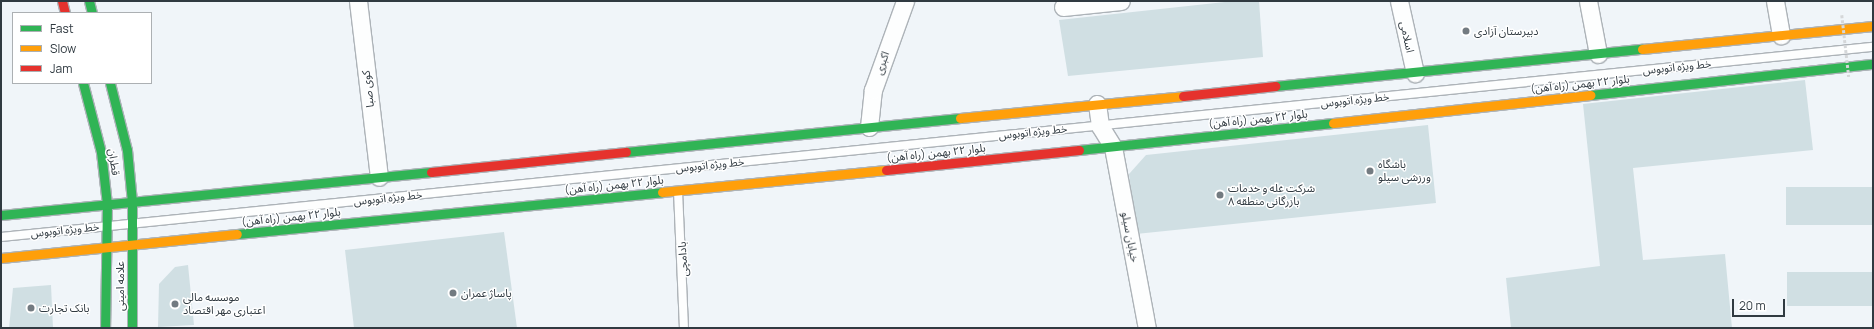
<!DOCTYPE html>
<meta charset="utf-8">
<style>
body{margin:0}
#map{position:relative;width:1874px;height:329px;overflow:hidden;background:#f0f5f9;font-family:Manrope,"Noto Sans Arabic",sans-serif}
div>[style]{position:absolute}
.building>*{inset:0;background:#d0dfe3;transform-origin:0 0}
.roads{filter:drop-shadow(1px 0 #adb3b8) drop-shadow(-1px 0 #adb3b8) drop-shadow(0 1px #adb3b8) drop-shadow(0 -1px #adb3b8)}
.lane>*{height:8px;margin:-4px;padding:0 4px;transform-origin:4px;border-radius:4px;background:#fdfefe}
.street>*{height:17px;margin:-8.5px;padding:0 8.5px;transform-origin:8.5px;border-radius:8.5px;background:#fdfefe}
.fast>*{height:9px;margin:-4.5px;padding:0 4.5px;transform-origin:4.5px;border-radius:4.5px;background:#30b455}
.slow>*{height:9px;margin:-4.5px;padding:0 4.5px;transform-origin:4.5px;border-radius:4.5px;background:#ff9f0a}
.jam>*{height:9px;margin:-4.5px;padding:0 4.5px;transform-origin:4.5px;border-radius:4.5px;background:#e5322d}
.path-bridge>*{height:2.5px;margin-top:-1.25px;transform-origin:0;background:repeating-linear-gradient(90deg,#d5d7d9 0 3px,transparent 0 5px)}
.dots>*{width:11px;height:11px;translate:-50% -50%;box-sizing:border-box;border:2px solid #fff;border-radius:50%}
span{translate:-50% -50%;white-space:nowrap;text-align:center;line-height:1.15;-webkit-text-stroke:3px #fff;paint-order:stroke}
.poi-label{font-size:11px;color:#303a41}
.left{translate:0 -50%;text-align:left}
.street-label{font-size:11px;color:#303a41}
.frame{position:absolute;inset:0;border:2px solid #303a41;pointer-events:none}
.legend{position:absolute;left:12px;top:12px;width:140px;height:72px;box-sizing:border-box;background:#fff;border:1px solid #acb0b3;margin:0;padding:5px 7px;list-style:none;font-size:12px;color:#303a41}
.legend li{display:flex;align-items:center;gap:8px;height:20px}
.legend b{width:20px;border:1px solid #acb0b3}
.scale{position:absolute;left:1732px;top:299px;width:53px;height:18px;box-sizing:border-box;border:2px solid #303a41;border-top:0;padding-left:5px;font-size:12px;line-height:14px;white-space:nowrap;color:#303a41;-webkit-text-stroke:3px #fff;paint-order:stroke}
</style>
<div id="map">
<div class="building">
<i style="clip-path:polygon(1234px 1px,1259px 1px,1263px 57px,1068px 76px,1059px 20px)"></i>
<i style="clip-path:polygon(1805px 80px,1813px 150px,1633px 168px,1643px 260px,1725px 254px,1732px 328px,1511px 328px,1506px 278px,1600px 266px,1583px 104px)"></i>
<i style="clip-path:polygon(1428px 125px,1436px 203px,1136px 234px,1129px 174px,1146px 155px)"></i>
<i style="left:1873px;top:187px;width:38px;height:87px;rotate:90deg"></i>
<i style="clip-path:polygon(504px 232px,517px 328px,354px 328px,345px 250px)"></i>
<i style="clip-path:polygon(188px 265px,194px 325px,158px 327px,159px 284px,175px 267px)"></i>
<i style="left:1873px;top:272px;width:34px;height:86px;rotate:90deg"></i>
<i style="clip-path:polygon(51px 285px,53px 328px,9px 328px,13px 288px)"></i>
</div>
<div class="roads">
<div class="lane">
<i style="left:678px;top:191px;width:137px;rotate:87.5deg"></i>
<i style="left:1px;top:237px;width:1882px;rotate:-5.8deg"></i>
</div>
<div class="street">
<i style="left:358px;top:1px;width:177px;rotate:83.2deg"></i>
<i style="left:1399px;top:1px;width:74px;rotate:77.5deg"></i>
<i style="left:1588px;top:1px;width:54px;rotate:79.3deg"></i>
<i style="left:1775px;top:1px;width:35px;rotate:80deg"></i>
<i style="left:1063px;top:7px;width:58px;rotate:-5.9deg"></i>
<i style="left:1097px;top:104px;width:22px;rotate:82deg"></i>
<i style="left:1100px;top:126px;width:25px;rotate:58deg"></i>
<i style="left:1113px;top:147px;width:184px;rotate:79.4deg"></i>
<i style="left:869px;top:127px;width:37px;rotate:-84deg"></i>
<i style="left:873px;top:90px;width:95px;rotate:-70.2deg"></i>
</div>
<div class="fast">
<i style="left:89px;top:1px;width:12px;rotate:76deg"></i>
<i style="left:83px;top:83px;width:71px;rotate:75.4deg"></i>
<i style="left:101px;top:152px;width:52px;rotate:83.4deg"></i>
<i style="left:107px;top:204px;width:124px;rotate:90.9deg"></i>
<i style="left:110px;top:83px;width:69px;rotate:75.8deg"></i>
<i style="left:127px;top:150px;width:52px;rotate:84.5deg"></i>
<i style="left:132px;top:202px;width:126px;rotate:90deg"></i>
<i style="left:1275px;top:86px;width:369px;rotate:-5.8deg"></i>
<i style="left:1590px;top:95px;width:285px;rotate:-6.3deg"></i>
<i style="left:1079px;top:150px;width:255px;rotate:-6.1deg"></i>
<i style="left:626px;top:152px;width:336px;rotate:-5.8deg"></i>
<i style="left:1px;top:215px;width:432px;rotate:-5.7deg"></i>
<i style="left:237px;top:234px;width:427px;rotate:-5.6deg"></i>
</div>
<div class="slow">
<i style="left:1642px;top:49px;width:232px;rotate:-5.7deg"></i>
<i style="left:960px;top:118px;width:224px;rotate:-5.6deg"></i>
<i style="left:1333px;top:123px;width:259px;rotate:-6.2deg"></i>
<i style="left:662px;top:192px;width:225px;rotate:-5.6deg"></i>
<i style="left:1px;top:258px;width:237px;rotate:-5.8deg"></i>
</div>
<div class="jam">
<i style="left:62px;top:1px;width:12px;rotate:76deg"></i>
<i style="left:1183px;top:96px;width:93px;rotate:-6.2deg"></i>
<i style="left:886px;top:170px;width:194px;rotate:-5.9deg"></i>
<i style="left:431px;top:172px;width:196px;rotate:-5.9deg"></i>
</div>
</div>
<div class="path-bridge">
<i style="left:1842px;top:15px;width:62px;rotate:83.6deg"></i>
</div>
<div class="dots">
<i style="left:1466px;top:31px;background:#737b81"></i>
<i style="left:1370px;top:171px;background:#737b81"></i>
<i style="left:1220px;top:195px;background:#737b81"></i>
<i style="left:453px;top:293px;background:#737b81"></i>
<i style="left:175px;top:304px;background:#737b81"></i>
<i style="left:31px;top:308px;background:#737b81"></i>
</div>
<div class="poi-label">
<span class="left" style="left:1474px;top:31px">دبیرستان آزادی</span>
<span class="left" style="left:1378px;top:171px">باشگاه<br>ورزشی سیلو</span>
<span class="left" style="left:1228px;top:195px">شرکت غله و خدمات<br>بازرگانی منطقه ۸</span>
<span class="left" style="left:461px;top:293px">پاساژ عمران</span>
<span class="left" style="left:183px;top:304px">موسسه مالی<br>اعتباری مهر اقتصاد</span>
<span class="left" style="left:39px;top:308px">بانک تجارت</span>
</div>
<div class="street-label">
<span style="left:1407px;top:37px;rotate:78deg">اسلامی</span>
<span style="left:882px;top:63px;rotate:-70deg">اکبری</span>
<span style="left:1677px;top:67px;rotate:-6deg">خط ویژه اتوبوس</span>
<span style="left:1580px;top:84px;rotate:-6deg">بلوار ۲۲ بهمن (راه آهن)</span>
<span style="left:368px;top:89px;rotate:-97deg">کوی صبا</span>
<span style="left:1355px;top:100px;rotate:-6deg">خط ویژه اتوبوس</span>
<span style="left:1258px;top:119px;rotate:-6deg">بلوار ۲۲ بهمن (راه آهن)</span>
<span style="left:1033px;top:132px;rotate:-6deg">خط ویژه اتوبوس</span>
<span style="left:936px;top:153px;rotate:-6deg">بلوار ۲۲ بهمن (راه آهن)</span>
<span style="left:114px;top:162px;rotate:82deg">قطران</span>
<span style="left:710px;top:165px;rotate:-6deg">خط ویژه اتوبوس</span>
<span style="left:614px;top:185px;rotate:-6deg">بلوار ۲۲ بهمن (راه آهن)</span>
<span style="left:388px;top:198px;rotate:-6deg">خط ویژه اتوبوس</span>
<span style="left:291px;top:217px;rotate:-6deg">بلوار ۲۲ بهمن (راه آهن)</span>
<span style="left:65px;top:230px;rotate:-6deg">خط ویژه اتوبوس</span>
<span style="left:1130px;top:237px;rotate:79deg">خیابان سیلو</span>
<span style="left:683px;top:259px;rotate:-94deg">بادامچی</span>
<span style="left:120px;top:286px;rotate:-90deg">علامه امینی</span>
</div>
<div class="frame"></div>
<ul class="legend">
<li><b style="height:5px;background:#30b455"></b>Fast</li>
<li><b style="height:5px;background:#ff9f0a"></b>Slow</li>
<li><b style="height:5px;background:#e5322d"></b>Jam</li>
</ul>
<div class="scale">20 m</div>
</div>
